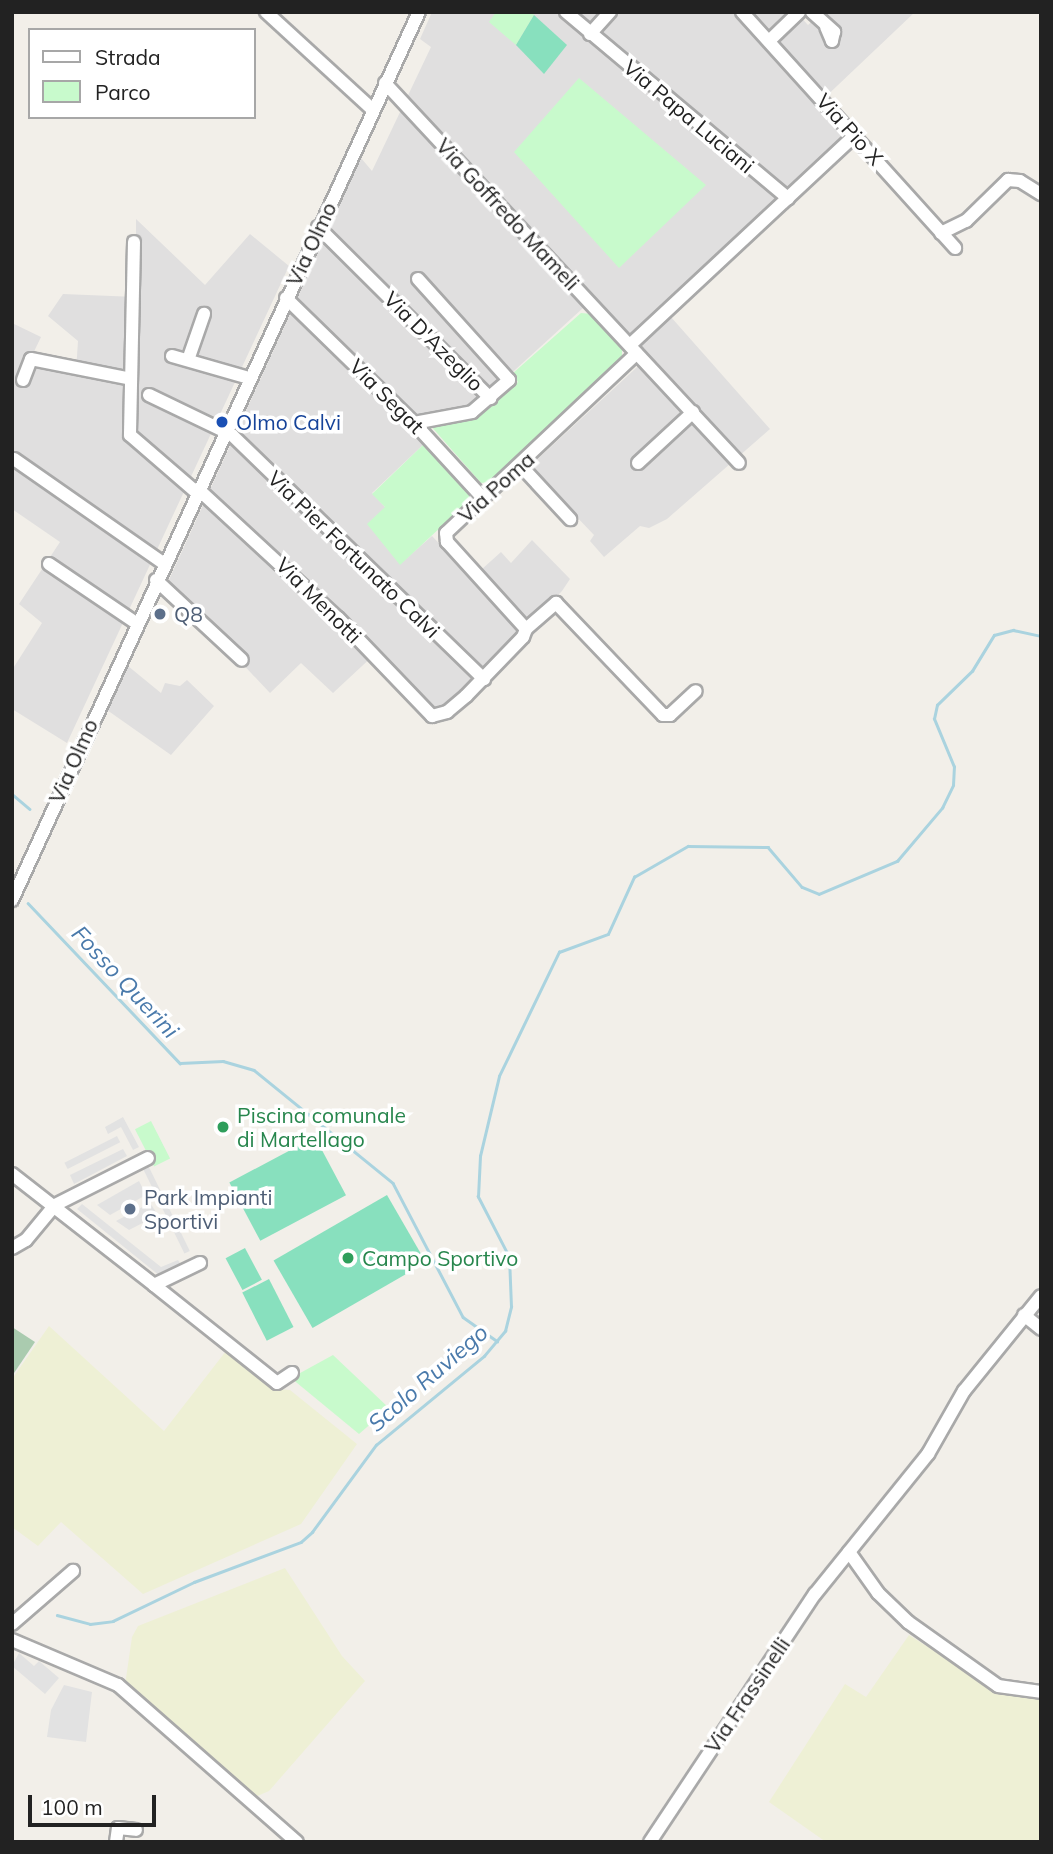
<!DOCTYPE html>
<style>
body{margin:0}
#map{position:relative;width:1053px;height:1854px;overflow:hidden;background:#f2efe9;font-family:Mulish,sans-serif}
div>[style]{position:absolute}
.residential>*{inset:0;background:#e0dfdf}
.farmland>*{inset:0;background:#eef0d5}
.cemetery>*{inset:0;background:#aacbaf}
.park>*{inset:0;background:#c8facc;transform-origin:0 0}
.pitch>*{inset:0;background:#88e0be;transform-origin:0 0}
.parking>*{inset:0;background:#e2e2e2;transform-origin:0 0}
.stream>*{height:2.5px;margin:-1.25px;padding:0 1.25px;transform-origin:1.25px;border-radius:1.25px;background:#aad3df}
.roads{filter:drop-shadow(2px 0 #a9a9a9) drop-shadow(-2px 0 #a9a9a9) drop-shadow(0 2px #a9a9a9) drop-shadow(0 -2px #a9a9a9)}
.minor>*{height:12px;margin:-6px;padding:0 6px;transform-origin:6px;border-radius:6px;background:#fff}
.dots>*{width:19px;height:19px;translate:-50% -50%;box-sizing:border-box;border:4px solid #fff;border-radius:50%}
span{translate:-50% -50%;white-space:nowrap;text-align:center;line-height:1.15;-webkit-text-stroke:7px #fff;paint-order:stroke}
.street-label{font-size:21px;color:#222}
.transit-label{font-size:21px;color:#164399}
.left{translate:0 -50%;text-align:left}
.service-label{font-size:21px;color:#4e5e75}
.leisure-label{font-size:21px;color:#27864d}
.water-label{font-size:23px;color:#4a7aab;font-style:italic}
.frame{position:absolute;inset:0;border:14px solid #222;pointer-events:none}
.legend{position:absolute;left:28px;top:28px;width:228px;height:91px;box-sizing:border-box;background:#fff;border:2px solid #a7a7a7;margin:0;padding:9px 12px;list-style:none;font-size:21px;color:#222}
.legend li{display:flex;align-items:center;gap:14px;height:35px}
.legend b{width:35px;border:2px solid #a7a7a7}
.scale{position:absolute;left:28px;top:1795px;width:128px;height:32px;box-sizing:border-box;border:4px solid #222;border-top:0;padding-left:9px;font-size:21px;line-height:24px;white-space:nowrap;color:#222;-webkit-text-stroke:5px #fff;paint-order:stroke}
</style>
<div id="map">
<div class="residential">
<i style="clip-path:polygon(432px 12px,796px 12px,808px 25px,822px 12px,915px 12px,818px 104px,847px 136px,663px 308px,770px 429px,667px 519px,649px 528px,640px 526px,604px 557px,590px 541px,594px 535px,529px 467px,649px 356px,594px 298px,472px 409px,417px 415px,406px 425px,424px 444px,372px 493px,385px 507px,400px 564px,432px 536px,472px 578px,501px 552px,511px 563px,532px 540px,570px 579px,562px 591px,454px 701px,440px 710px,432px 711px,376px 653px,333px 693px,301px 663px,270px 693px,167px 584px,361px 158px,372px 171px,431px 47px,420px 39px)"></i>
<i style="clip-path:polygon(136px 219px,205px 285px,250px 234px,289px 266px,67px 743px,12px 709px,12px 670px,42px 623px,19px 604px,60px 542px,12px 509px,12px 323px,41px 337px,29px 362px,76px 371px,78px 341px,48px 316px,63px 294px,136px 297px)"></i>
<i style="clip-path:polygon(128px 666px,161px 693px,165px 683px,180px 686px,187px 680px,214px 706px,171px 755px,107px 710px)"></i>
</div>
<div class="farmland">
<i style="clip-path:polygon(49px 1326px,164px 1431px,226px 1351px,274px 1389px,290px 1390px,357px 1444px,301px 1524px,143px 1594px,61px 1522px,38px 1546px,12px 1527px,12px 1379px)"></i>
<i style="clip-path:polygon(285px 1568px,342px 1656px,365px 1681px,269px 1791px,255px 1797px,125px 1685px,132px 1637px,138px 1626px)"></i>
<i style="clip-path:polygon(909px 1635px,993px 1688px,1041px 1699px,1041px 1842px,826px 1842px,769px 1802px,845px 1684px,866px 1697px)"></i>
</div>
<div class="cemetery">
<i style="clip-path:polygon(12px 1327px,35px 1342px,12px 1376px)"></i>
</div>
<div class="park">
<i style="clip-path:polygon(496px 12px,531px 12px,534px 15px,516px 45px,489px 22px)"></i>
<i style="clip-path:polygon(579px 78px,706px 185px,619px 268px,514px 152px)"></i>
<i style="clip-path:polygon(581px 313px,592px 314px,622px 347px,622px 358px,489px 482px,481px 483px,430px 425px,476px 417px,518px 382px,512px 374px)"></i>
<i style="clip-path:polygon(424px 444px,470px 493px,470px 500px,400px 565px,367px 524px,385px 507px,372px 494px)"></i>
<i style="left:151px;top:1121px;width:42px;height:18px;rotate:63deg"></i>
<i style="clip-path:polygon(333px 1355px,389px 1408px,359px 1434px,291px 1378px)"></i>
</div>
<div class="pitch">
<i style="clip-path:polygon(534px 15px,567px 45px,544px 74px,516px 45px)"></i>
<i style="left:315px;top:1137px;width:66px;height:97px;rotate:62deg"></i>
<i style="left:387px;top:1195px;width:78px;height:131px;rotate:60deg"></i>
<i style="left:245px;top:1248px;width:36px;height:22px;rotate:62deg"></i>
<i style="left:269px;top:1279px;width:54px;height:30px;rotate:63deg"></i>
</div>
<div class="parking">
<i style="clip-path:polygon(123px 1117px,139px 1147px,133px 1150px,121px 1127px,108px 1134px,105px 1127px)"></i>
<i style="left:117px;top:1136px;width:7px;height:59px;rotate:63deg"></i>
<i style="clip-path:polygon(123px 1149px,127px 1156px,74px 1184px,70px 1175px)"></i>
<i style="left:146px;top:1161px;width:100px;height:6px;rotate:64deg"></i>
<i style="clip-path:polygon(139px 1181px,146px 1195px,110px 1215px,97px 1205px)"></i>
<i style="clip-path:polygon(150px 1203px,158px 1215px,129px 1230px,116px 1221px)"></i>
<i style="clip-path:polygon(82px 1204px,161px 1267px,178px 1260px,182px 1266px,160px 1276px,77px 1209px)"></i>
<i style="clip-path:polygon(19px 1653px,34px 1666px,39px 1661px,59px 1678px,45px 1694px,12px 1666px)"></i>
<i style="clip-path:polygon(64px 1685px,92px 1692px,86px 1742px,47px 1737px,51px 1710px)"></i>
</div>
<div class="stream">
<i style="left:12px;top:794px;width:23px;rotate:40deg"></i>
<i style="left:28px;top:903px;width:221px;rotate:46.5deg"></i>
<i style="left:180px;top:1063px;width:43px;rotate:-2.7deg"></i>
<i style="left:223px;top:1061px;width:32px;rotate:16deg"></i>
<i style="left:254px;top:1070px;width:179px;rotate:39.1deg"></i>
<i style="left:393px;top:1183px;width:151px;rotate:62.4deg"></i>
<i style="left:463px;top:1317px;width:42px;rotate:35.2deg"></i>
<i style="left:57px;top:1615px;width:34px;rotate:15deg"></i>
<i style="left:90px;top:1624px;width:23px;rotate:-7deg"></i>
<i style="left:113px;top:1621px;width:90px;rotate:-25.7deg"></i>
<i style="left:194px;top:1582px;width:114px;rotate:-20.5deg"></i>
<i style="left:301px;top:1542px;width:15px;rotate:-42deg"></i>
<i style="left:312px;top:1532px;width:108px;rotate:-53.7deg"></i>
<i style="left:376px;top:1445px;width:140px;rotate:-39.5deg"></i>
<i style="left:484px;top:1356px;width:33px;rotate:-50deg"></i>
<i style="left:505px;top:1331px;width:25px;rotate:-76deg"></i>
<i style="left:511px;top:1307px;width:50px;rotate:-92.3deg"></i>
<i style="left:509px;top:1257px;width:68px;rotate:-117.3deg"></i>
<i style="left:478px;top:1197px;width:41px;rotate:-87.2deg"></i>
<i style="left:480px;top:1156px;width:82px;rotate:-76.6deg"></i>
<i style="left:499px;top:1076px;width:138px;rotate:-64.2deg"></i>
<i style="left:559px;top:952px;width:52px;rotate:-20.2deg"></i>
<i style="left:608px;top:934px;width:63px;rotate:-65.5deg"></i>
<i style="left:634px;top:877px;width:62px;rotate:-29.9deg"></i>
<i style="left:688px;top:846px;width:80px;rotate:0.7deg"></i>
<i style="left:768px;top:847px;width:52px;rotate:49.6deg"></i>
<i style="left:802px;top:887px;width:18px;rotate:22deg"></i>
<i style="left:819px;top:894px;width:85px;rotate:-22.9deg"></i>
<i style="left:897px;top:861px;width:70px;rotate:-49.7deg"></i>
<i style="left:942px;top:808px;width:25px;rotate:-64deg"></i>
<i style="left:953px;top:785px;width:18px;rotate:-87deg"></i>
<i style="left:954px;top:767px;width:52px;rotate:-112.6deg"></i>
<i style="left:934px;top:719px;width:14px;rotate:-78deg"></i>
<i style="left:937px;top:705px;width:49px;rotate:-44.2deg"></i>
<i style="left:972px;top:671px;width:42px;rotate:-58.6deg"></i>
<i style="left:994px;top:635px;width:20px;rotate:-15deg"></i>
<i style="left:1013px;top:630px;width:29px;rotate:12deg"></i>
</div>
<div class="roads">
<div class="minor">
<i style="left:266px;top:12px;width:145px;rotate:42.5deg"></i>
<i style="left:566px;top:12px;width:290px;rotate:40deg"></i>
<i style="left:742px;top:12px;width:318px;rotate:47.9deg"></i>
<i style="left:812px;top:12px;width:30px;rotate:42deg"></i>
<i style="left:834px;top:32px;width:9px;rotate:103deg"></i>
<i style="left:832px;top:41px;width:15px;rotate:-113deg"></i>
<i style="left:590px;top:34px;width:30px;rotate:-48deg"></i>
<i style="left:769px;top:41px;width:42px;rotate:-44deg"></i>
<i style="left:385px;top:83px;width:519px;rotate:47.03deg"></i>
<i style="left:318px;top:227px;width:243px;rotate:44.8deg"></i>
<i style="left:941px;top:233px;width:28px;rotate:-26deg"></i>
<i style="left:966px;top:221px;width:59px;rotate:-44.3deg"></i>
<i style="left:1008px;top:180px;width:12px;rotate:5deg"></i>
<i style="left:1020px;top:181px;width:25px;rotate:32deg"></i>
<i style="left:134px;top:242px;width:193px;rotate:91.2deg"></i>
<i style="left:130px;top:435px;width:87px;rotate:40.8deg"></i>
<i style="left:286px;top:298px;width:179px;rotate:44.3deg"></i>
<i style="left:414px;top:423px;width:102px;rotate:47.4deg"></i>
<i style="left:630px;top:345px;width:309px;rotate:-43deg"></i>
<i style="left:172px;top:356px;width:80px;rotate:15.9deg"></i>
<i style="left:188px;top:360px;width:49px;rotate:-70.8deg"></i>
<i style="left:23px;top:380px;width:22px;rotate:-69deg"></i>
<i style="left:31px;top:359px;width:102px;rotate:11.3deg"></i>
<i style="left:149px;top:395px;width:92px;rotate:25.7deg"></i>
<i style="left:232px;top:435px;width:351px;rotate:44.1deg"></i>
<i style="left:414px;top:423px;width:59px;rotate:-10.7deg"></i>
<i style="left:472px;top:412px;width:49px;rotate:-40.9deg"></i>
<i style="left:509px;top:380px;width:136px;rotate:-132deg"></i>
<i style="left:14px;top:459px;width:182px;rotate:34.9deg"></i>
<i style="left:638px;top:463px;width:75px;rotate:-42.8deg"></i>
<i style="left:520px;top:465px;width:74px;rotate:47.2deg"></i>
<i style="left:198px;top:489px;width:190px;rotate:42.7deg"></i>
<i style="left:338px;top:618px;width:136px;rotate:46.2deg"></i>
<i style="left:432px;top:716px;width:16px;rotate:-15deg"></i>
<i style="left:447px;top:712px;width:25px;rotate:-40deg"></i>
<i style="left:466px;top:696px;width:82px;rotate:-46deg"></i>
<i style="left:523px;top:637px;width:9px;rotate:-69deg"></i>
<i style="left:526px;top:629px;width:40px;rotate:-41deg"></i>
<i style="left:556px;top:603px;width:155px;rotate:46.3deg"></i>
<i style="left:663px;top:715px;width:7px"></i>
<i style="left:670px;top:715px;width:35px;rotate:-43deg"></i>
<i style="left:49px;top:564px;width:105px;rotate:34.1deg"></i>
<i style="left:156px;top:580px;width:117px;rotate:42.9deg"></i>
<i style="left:526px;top:629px;width:118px;rotate:-132.2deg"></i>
<i style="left:447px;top:542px;width:9px;rotate:-96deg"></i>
<i style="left:446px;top:533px;width:262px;rotate:-43.3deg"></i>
<i style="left:12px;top:900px;width:977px;rotate:-65.38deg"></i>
<i style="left:12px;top:1174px;width:180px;rotate:38deg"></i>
<i style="left:154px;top:1285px;width:51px;rotate:-25.6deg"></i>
<i style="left:12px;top:1248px;width:16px;rotate:-30deg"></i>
<i style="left:26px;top:1240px;width:45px;rotate:-50.4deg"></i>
<i style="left:55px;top:1205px;width:104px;rotate:-26.8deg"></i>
<i style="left:154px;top:1285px;width:157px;rotate:38.5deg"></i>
<i style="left:277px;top:1383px;width:18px;rotate:-34deg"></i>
<i style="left:1024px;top:1315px;width:22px;rotate:39deg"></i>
<i style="left:849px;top:1552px;width:50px;rotate:54.7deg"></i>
<i style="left:878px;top:1593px;width:42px;rotate:44deg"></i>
<i style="left:908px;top:1622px;width:110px;rotate:35.4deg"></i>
<i style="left:998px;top:1686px;width:43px;rotate:7.9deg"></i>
<i style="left:12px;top:1624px;width:81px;rotate:-41deg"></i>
<i style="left:12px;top:1640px;width:115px;rotate:23deg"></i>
<i style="left:118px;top:1685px;width:238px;rotate:41.3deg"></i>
<i style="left:116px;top:1842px;width:14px;rotate:-82deg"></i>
<i style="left:118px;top:1828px;width:18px;rotate:6deg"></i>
<i style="left:650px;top:1842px;width:298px;rotate:-56.4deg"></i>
<i style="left:815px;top:1594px;width:180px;rotate:-51.1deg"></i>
<i style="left:928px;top:1454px;width:73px;rotate:-60.3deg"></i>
<i style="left:964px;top:1391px;width:122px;rotate:-51deg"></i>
</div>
</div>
<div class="dots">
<i style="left:222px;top:422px;background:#1a4fb4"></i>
<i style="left:160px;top:614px;background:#5c6f8a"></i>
<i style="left:223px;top:1127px;background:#2e9e5b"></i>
<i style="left:130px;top:1209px;background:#5c6f8a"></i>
<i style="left:348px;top:1258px;background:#2e9e5b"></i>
</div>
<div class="street-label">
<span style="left:689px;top:116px;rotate:40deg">Via Papa Luciani</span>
<span style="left:850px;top:129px;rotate:48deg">Via Pio X</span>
<span style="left:508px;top:214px;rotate:47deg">Via Goffredo Mameli</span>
<span style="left:311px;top:244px;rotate:-65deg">Via Olmo</span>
<span style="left:434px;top:341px;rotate:45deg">Via D'Azeglio</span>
<span style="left:387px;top:396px;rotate:45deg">Via Segat</span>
<span style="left:496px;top:487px;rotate:-42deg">Via Poma</span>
<span style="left:354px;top:554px;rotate:44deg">Via Pier Fortunato Calvi</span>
<span style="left:319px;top:600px;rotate:45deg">Via Menotti</span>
<span style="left:73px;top:761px;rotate:-66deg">Via Olmo</span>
<span style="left:747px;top:1695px;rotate:-56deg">Via Frassinelli</span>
</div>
<div class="transit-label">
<span class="left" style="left:236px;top:422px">Olmo Calvi</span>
</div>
<div class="service-label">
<span class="left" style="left:174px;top:614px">Q8</span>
<span class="left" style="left:144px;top:1209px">Park Impianti<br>Sportivi</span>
</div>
<div class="leisure-label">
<span class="left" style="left:237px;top:1127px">Piscina comunale<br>di Martellago</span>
<span class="left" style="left:362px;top:1258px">Campo Sportivo</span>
</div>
<div class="water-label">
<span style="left:125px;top:982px;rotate:47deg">Fosso Querini</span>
<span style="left:428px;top:1378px;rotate:-41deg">Scolo Ruviego</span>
</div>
<div class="frame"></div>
<ul class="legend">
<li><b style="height:9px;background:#fff"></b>Strada</li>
<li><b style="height:19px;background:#c8facc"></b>Parco</li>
</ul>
<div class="scale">100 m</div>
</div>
